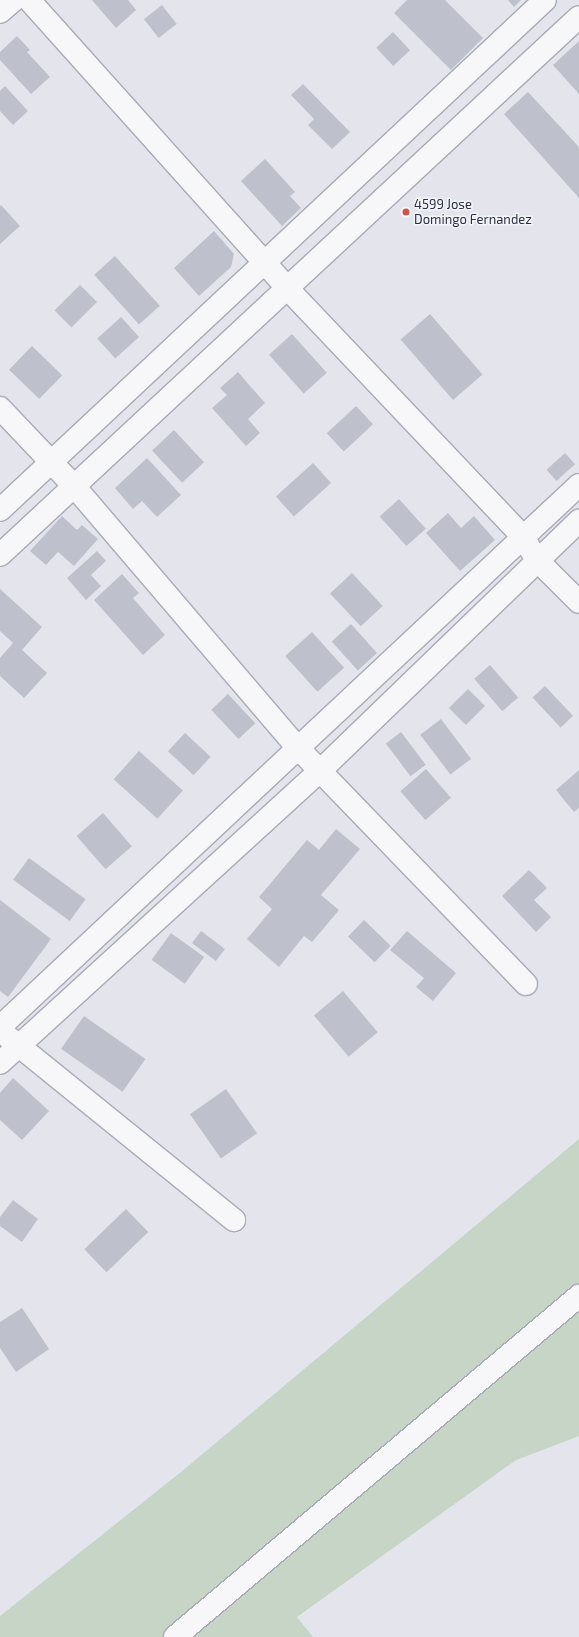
<!DOCTYPE html>
<style>
body{margin:0}
#map{position:relative;width:579px;height:1637px;overflow:hidden;background:#e4e5ec;font-family:"Exo 2",sans-serif}
div>[style]{position:absolute}
.green>*{inset:0;background:#c6d5c5}
.building>*{inset:0;background:#bec0cc;transform-origin:0 0}
.roads{filter:drop-shadow(1px 0 #a9abb6) drop-shadow(-1px 0 #a9abb6) drop-shadow(0 1px #a9abb6) drop-shadow(0 -1px #a9abb6)}
.minor>*{height:22px;margin:-11px;padding:0 11px;transform-origin:11px;border-radius:11px;background:#f7f7fa}
.dots>*{width:11px;height:11px;translate:-50% -50%;box-sizing:border-box;border:2px solid #f4f5f9;border-radius:50%}
span{translate:-50% -50%;white-space:nowrap;text-align:center;line-height:1.15;-webkit-text-stroke:3px #f4f5f9;paint-order:stroke}
.poi-label{font-size:13px;color:#2b2f44}
.left{translate:0 -50%;text-align:left}
</style>
<div id="map">
<div class="green">
<i style="clip-path:polygon(579px 1139px,579px 1436px,516px 1460px,297px 1617px,313px 1637px,0 1637px,0 1616px,181px 1472px)"></i>
</div>
<div class="building">
<i style="clip-path:polygon(92px 0,128px 0,136px 10px,116px 28px)"></i>
<i style="clip-path:polygon(407px 0,445px 0,483px 38px,451px 70px,394px 13px)"></i>
<i style="clip-path:polygon(508px 0,521px 0,514px 7px)"></i>
<i style="left:162px;top:5px;width:24px;height:23px;rotate:52deg"></i>
<i style="left:393px;top:32px;width:25px;height:23px;rotate:47deg"></i>
<i style="clip-path:polygon(17px 36px,30px 50px,27px 52px,50px 77px,31px 94px,0 60px,0 52px)"></i>
<i style="clip-path:polygon(579px 41px,579px 94px,553px 65px)"></i>
<i style="clip-path:polygon(303px 84px,350px 132px,332px 149px,308px 125px,314px 119px,291px 95px)"></i>
<i style="clip-path:polygon(5px 86px,28px 111px,13px 125px,0 111px,0 91px)"></i>
<i style="clip-path:polygon(528px 92px,579px 147px,579px 198px,504px 114px)"></i>
<i style="clip-path:polygon(265px 159px,295px 192px,290px 196px,301px 208px,282px 226px,241px 181px)"></i>
<i style="clip-path:polygon(1px 205px,20px 226px,0 244px,0 206px)"></i>
<i style="clip-path:polygon(214px 231px,234px 254px,231px 267px,199px 296px,174px 268px)"></i>
<i style="left:115px;top:256px;width:67px;height:28px;rotate:48deg"></i>
<i style="left:80px;top:285px;width:24px;height:36px;rotate:45deg"></i>
<i style="left:430px;top:314px;width:80px;height:39px;rotate:49deg"></i>
<i style="left:121px;top:317px;width:27px;height:32px;rotate:48deg"></i>
<i style="left:292px;top:334px;width:52px;height:31px;rotate:48deg"></i>
<i style="left:32px;top:346px;width:42px;height:33px;rotate:44deg"></i>
<i style="clip-path:polygon(238px 372px,265px 403px,248px 419px,260px 433px,246px 446px,212px 408px,227px 395px,220px 388px)"></i>
<i style="left:356px;top:406px;width:25px;height:40px;rotate:47deg"></i>
<i style="left:174px;top:430px;width:44px;height:30px;rotate:47deg"></i>
<i style="left:565px;top:453px;width:15px;height:25px;rotate:48deg"></i>
<i style="clip-path:polygon(147px 458px,181px 495px,157px 517px,142px 501px,133px 509px,115px 488px)"></i>
<i style="left:313px;top:463px;width:27px;height:50px;rotate:48deg"></i>
<i style="left:399px;top:499px;width:40px;height:26px;rotate:48deg"></i>
<i style="clip-path:polygon(448px 513px,461px 528px,474px 516px,495px 540px,460px 571px,426px 533px)"></i>
<i style="clip-path:polygon(62px 516px,77px 530px,82px 525px,98px 539px,74px 566px,58px 552px,46px 565px,30px 551px)"></i>
<i style="clip-path:polygon(97px 551px,106px 561px,91px 575px,101px 586px,86px 600px,67px 578px)"></i>
<i style="left:352px;top:573px;width:45px;height:30px;rotate:47deg"></i>
<i style="clip-path:polygon(122px 574px,139px 593px,133px 598px,165px 635px,143px 655px,94px 600px)"></i>
<i style="clip-path:polygon(0 589px,42px 627px,22px 650px,47px 673px,24px 698px,0 676px,0 658px,13px 643px,0 631px)"></i>
<i style="left:351px;top:624px;width:39px;height:26px;rotate:48deg"></i>
<i style="left:312px;top:632px;width:48px;height:36px;rotate:48deg"></i>
<i style="left:490px;top:665px;width:43px;height:21px;rotate:49deg"></i>
<i style="left:545px;top:686px;width:41px;height:17px;rotate:47deg"></i>
<i style="left:468px;top:689px;width:24px;height:27px;rotate:45deg"></i>
<i style="left:228px;top:694px;width:40px;height:23px;rotate:47deg"></i>
<i style="left:441px;top:719px;width:50px;height:26px;rotate:53deg"></i>
<i style="left:401px;top:732px;width:41px;height:19px;rotate:53deg"></i>
<i style="left:185px;top:733px;width:35px;height:25px;rotate:43deg"></i>
<i style="left:139px;top:751px;width:59px;height:38px;rotate:42deg"></i>
<i style="left:426px;top:769px;width:38px;height:34px;rotate:49deg"></i>
<i style="clip-path:polygon(579px 770px,579px 808px,574px 812px,556px 790px)"></i>
<i style="left:103px;top:813px;width:44px;height:35px;rotate:49deg"></i>
<i style="clip-path:polygon(336px 829px,360px 849px,321px 895px,339px 910px,312px 942px,304px 936px,279px 967px,247px 939px,272px 909px,259px 897px,307px 840px,319px 850px)"></i>
<i style="left:29px;top:858px;width:70px;height:27px;rotate:36deg"></i>
<i style="clip-path:polygon(529px 870px,547px 888px,534px 900px,551px 917px,536px 932px,502px 896px)"></i>
<i style="clip-path:polygon(0 900px,51px 939px,8px 997px,0 991px)"></i>
<i style="left:364px;top:920px;width:37px;height:23px;rotate:44deg"></i>
<i style="left:201px;top:931px;width:30px;height:15px;rotate:37deg"></i>
<i style="clip-path:polygon(407px 931px,456px 973px,433px 1001px,416px 987px,424px 978px,390px 950px)"></i>
<i style="left:171px;top:933px;width:41px;height:33px;rotate:36deg"></i>
<i style="left:343px;top:991px;width:54px;height:38px;rotate:50deg"></i>
<i style="left:84px;top:1016px;width:75px;height:40px;rotate:35deg"></i>
<i style="clip-path:polygon(13px 1078px,49px 1111px,22px 1140px,0 1120px,0 1093px)"></i>
<i style="left:226px;top:1089px;width:54px;height:44px;rotate:55deg"></i>
<i style="clip-path:polygon(13px 1200px,38px 1219px,22px 1242px,0 1226px,0 1217px)"></i>
<i style="left:126px;top:1209px;width:32px;height:58px;rotate:46deg"></i>
<i style="clip-path:polygon(22px 1308px,49px 1349px,16px 1372px,0 1348px,0 1322px)"></i>
</div>
<div class="roads">
<div class="minor">
<i style="left:29px;top:0;width:387px;rotate:48.1deg"></i>
<i style="left:287px;top:288px;width:343px;rotate:46.5deg"></i>
<i style="left:523px;top:537px;width:27px;rotate:59deg"></i>
<i style="left:537px;top:560px;width:59px;rotate:45deg"></i>
<i style="left:0;top:12px;width:18px;rotate:-41deg"></i>
<i style="left:0;top:408px;width:108px;rotate:46.5deg"></i>
<i style="left:74px;top:486px;width:345px;rotate:49.5deg"></i>
<i style="left:298px;top:748px;width:328px;rotate:46deg"></i>
<i style="left:0;top:510px;width:746px;rotate:-43.1deg"></i>
<i style="left:0;top:555px;width:790px;rotate:-42.9deg"></i>
<i style="left:0;top:1027px;width:793px;rotate:-43.11deg"></i>
<i style="left:8px;top:1037px;width:291px;rotate:39deg"></i>
<i style="left:0;top:1063px;width:435px;rotate:-42.4deg"></i>
<i style="left:321px;top:770px;width:359px;rotate:-44deg"></i>
<i style="left:175px;top:1637px;width:529px;rotate:-40.17deg"></i>
</div>
</div>
<div class="dots">
<i style="left:406px;top:212px;background:#ce544b"></i>
</div>
<div class="poi-label">
<span class="left" style="left:414px;top:212px">4599 Jose<br>Domingo Fernandez</span>
</div>
</div>
